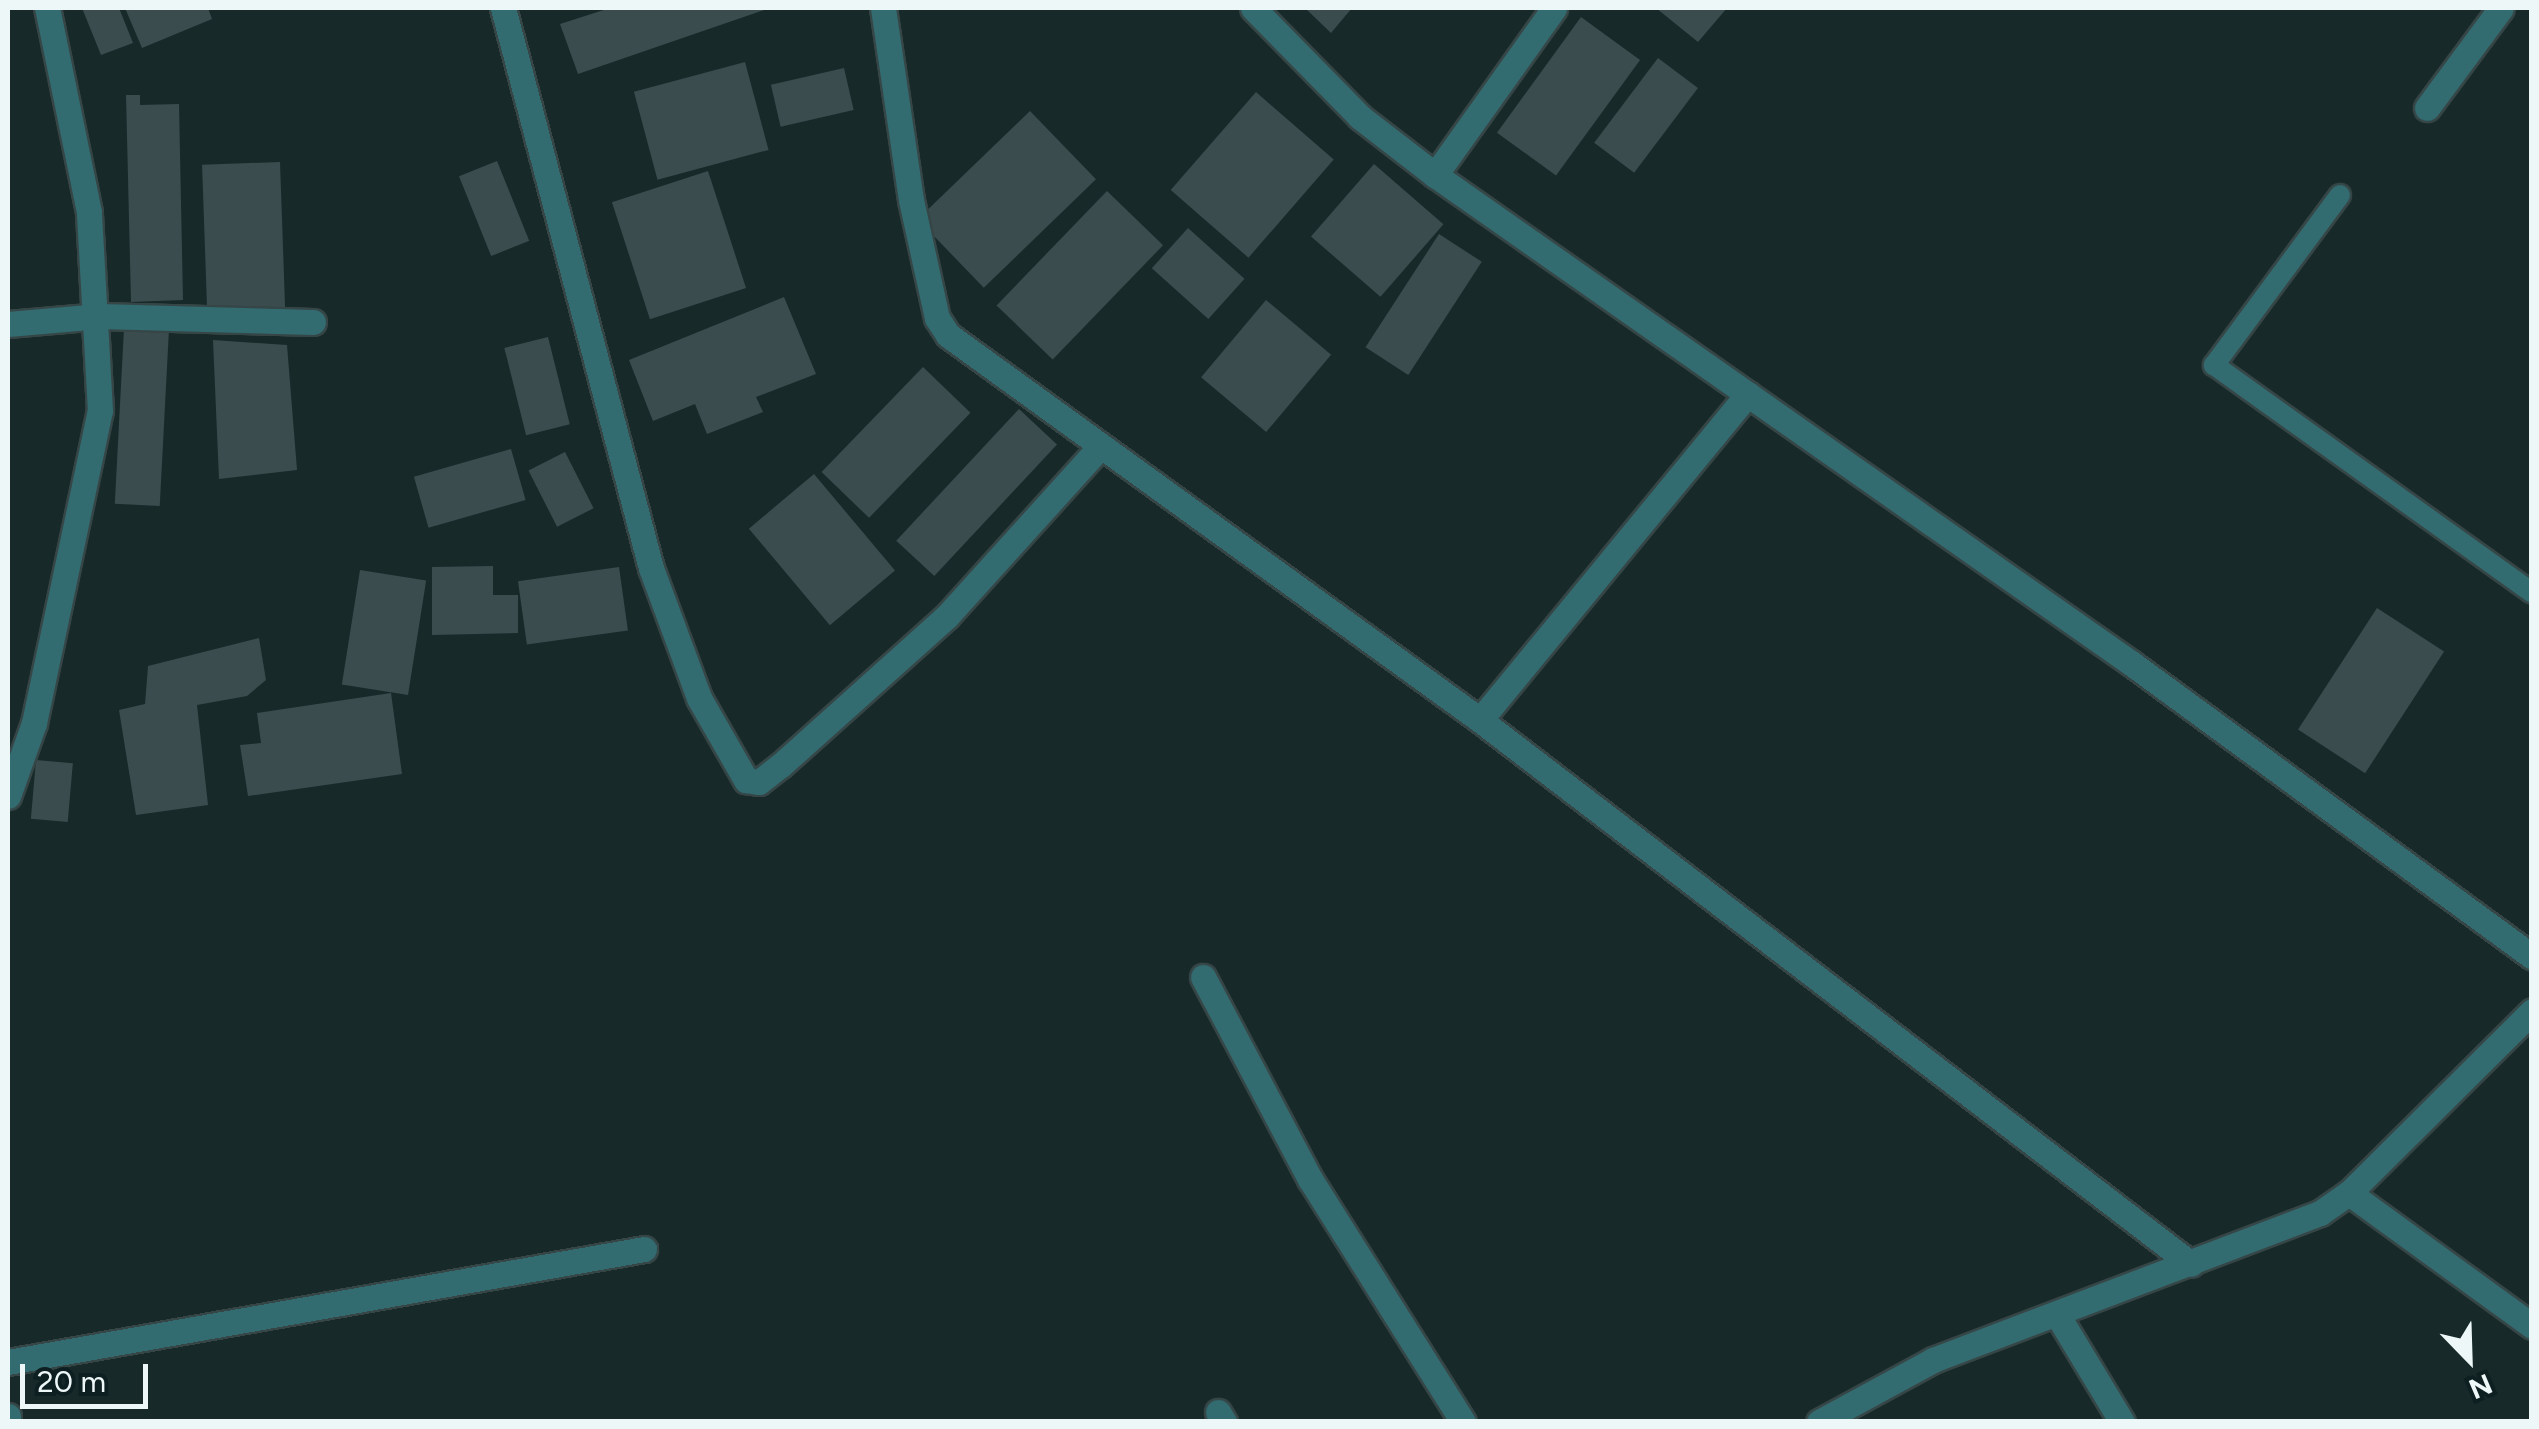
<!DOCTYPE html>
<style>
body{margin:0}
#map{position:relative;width:2539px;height:1429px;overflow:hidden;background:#18292a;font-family:Figtree,sans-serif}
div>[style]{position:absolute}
.building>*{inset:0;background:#3a4c4e;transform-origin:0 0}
.roads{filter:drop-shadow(2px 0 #364647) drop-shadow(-2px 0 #364647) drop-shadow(0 2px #364647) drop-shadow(0 -2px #364647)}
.lane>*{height:20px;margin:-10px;padding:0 10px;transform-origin:10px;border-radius:10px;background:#326c71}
.street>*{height:25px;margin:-12.5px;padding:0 12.5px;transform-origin:12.5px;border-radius:12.5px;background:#326c71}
span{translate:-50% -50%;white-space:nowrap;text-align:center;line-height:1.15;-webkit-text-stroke:8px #0e1f21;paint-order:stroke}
.frame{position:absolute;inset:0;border:10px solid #edf7f8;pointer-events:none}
.north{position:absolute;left:2419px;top:1309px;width:100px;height:100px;-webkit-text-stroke:8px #0e1f21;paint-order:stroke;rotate:157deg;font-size:28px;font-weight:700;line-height:40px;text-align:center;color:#edf7f8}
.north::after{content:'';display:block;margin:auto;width:35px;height:45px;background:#edf7f8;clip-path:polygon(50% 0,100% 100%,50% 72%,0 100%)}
.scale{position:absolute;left:20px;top:1364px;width:128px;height:45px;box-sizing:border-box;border:5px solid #edf7f8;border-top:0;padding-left:12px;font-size:30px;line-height:35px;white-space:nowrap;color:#edf7f8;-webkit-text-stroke:8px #0e1f21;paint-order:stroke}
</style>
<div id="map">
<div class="building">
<i style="clip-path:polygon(82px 8px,119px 8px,133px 43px,101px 55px)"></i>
<i style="clip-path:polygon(125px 8px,208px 8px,212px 19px,142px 48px)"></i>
<i style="clip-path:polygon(610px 8px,770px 8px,578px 74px,560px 24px)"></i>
<i style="clip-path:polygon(1305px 8px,1352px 8px,1331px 33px)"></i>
<i style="clip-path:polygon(1656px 8px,1727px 8px,1698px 42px)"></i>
<i style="left:1581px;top:17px;width:73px;height:143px;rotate:36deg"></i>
<i style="left:1658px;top:58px;width:50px;height:106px;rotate:37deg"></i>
<i style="left:745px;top:62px;width:91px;height:115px;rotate:75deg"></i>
<i style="left:844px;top:68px;width:43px;height:75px;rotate:77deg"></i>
<i style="left:1256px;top:92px;width:103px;height:130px;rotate:41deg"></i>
<i style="clip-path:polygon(126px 95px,140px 95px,140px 105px,179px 104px,183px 300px,131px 302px)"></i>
<i style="left:1030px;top:111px;width:95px;height:156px;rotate:46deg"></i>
<i style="left:497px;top:161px;width:86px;height:41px;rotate:68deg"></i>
<i style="left:280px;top:162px;width:152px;height:78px;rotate:88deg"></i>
<i style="left:1374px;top:164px;width:92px;height:96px;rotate:41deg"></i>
<i style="left:708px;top:171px;width:123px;height:101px;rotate:72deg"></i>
<i style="left:1107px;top:191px;width:78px;height:159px;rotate:44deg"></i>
<i style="left:1188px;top:228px;width:76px;height:54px;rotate:42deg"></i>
<i style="left:1439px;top:234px;width:51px;height:135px;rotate:33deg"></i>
<i style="clip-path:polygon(784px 297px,816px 374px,756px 397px,763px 412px,707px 434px,695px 404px,653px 421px,629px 360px)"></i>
<i style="left:1266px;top:300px;width:85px;height:101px;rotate:40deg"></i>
<i style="left:124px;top:328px;width:45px;height:176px;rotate:3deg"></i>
<i style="left:548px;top:337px;width:90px;height:45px;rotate:76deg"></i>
<i style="clip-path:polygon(213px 340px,287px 345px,297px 470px,219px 479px)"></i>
<i style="left:923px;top:367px;width:66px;height:146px;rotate:44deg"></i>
<i style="left:1019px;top:409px;width:52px;height:180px;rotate:43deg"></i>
<i style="left:511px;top:449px;width:53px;height:101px;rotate:74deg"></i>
<i style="left:565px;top:452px;width:63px;height:41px;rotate:63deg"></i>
<i style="left:814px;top:474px;width:126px;height:85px;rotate:50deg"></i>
<i style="clip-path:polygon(493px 566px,493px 595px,518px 595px,518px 633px,432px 635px,432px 567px)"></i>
<i style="left:619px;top:567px;width:64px;height:102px;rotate:82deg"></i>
<i style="left:360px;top:570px;width:67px;height:116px;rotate:9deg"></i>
<i style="left:2377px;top:608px;width:80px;height:145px;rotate:33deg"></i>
<i style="clip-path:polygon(259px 638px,266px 680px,247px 696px,197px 705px,208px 805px,136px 815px,119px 710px,145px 704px,148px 666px)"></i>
<i style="clip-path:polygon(391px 693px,402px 774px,248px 796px,240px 745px,261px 743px,257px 713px)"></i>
<i style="left:36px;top:760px;width:37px;height:59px;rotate:5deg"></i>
</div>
<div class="roads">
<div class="lane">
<i style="left:2340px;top:195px;width:212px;rotate:126.5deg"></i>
<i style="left:2214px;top:365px;width:391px;rotate:35.6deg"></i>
</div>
<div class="street">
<i style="left:503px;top:8px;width:579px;rotate:75.2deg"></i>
<i style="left:651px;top:568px;width:139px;rotate:69.7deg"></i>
<i style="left:699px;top:698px;width:95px;rotate:60.2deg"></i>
<i style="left:746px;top:780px;width:13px;rotate:9deg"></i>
<i style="left:759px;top:782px;width:28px;rotate:-38deg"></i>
<i style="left:781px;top:765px;width:223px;rotate:-41.9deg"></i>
<i style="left:947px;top:616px;width:225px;rotate:-47.9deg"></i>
<i style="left:883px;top:8px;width:194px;rotate:81.7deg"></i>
<i style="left:911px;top:200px;width:121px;rotate:77.6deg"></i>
<i style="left:937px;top:318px;width:20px;rotate:57deg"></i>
<i style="left:948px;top:335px;width:657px;rotate:35.89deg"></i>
<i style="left:1480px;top:720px;width:895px;rotate:37.42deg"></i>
<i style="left:1253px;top:8px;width:153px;rotate:45.5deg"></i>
<i style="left:1360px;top:117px;width:95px;rotate:37.7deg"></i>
<i style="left:1435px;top:175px;width:850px;rotate:35.04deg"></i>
<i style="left:2131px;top:663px;width:497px;rotate:36.2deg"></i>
<i style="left:2427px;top:108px;width:124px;rotate:-53.5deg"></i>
<i style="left:1435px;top:175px;width:205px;rotate:-54.5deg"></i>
<i style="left:8px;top:324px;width:92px;rotate:-5deg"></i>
<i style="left:100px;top:316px;width:213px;rotate:1.6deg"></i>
<i style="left:1480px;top:720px;width:422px;rotate:-50.6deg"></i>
<i style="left:8px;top:796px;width:77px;rotate:-70.4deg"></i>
<i style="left:34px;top:723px;width:319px;rotate:-78.1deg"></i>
<i style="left:100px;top:411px;width:199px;rotate:-93.2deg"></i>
<i style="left:89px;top:212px;width:208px;rotate:-101.6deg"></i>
<i style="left:1203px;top:977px;width:229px;rotate:62.1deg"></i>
<i style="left:1310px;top:1179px;width:287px;rotate:57.8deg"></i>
<i style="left:2349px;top:1193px;width:226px;rotate:36deg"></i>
<i style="left:2058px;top:1316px;width:124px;rotate:58.9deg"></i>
<i style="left:8px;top:1362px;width:646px;rotate:-10.07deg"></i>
<i style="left:1218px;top:1412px;width:12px;rotate:59deg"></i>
<i style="left:8px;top:1416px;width:6px;rotate:90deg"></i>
<i style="left:1819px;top:1422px;width:130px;rotate:-28.5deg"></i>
<i style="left:1933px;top:1360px;width:414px;rotate:-20.8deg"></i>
<i style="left:2320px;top:1213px;width:35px;rotate:-35deg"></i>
<i style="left:2349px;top:1193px;width:258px;rotate:-44.8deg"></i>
</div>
</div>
<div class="frame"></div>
<div class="north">N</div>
<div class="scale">20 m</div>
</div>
